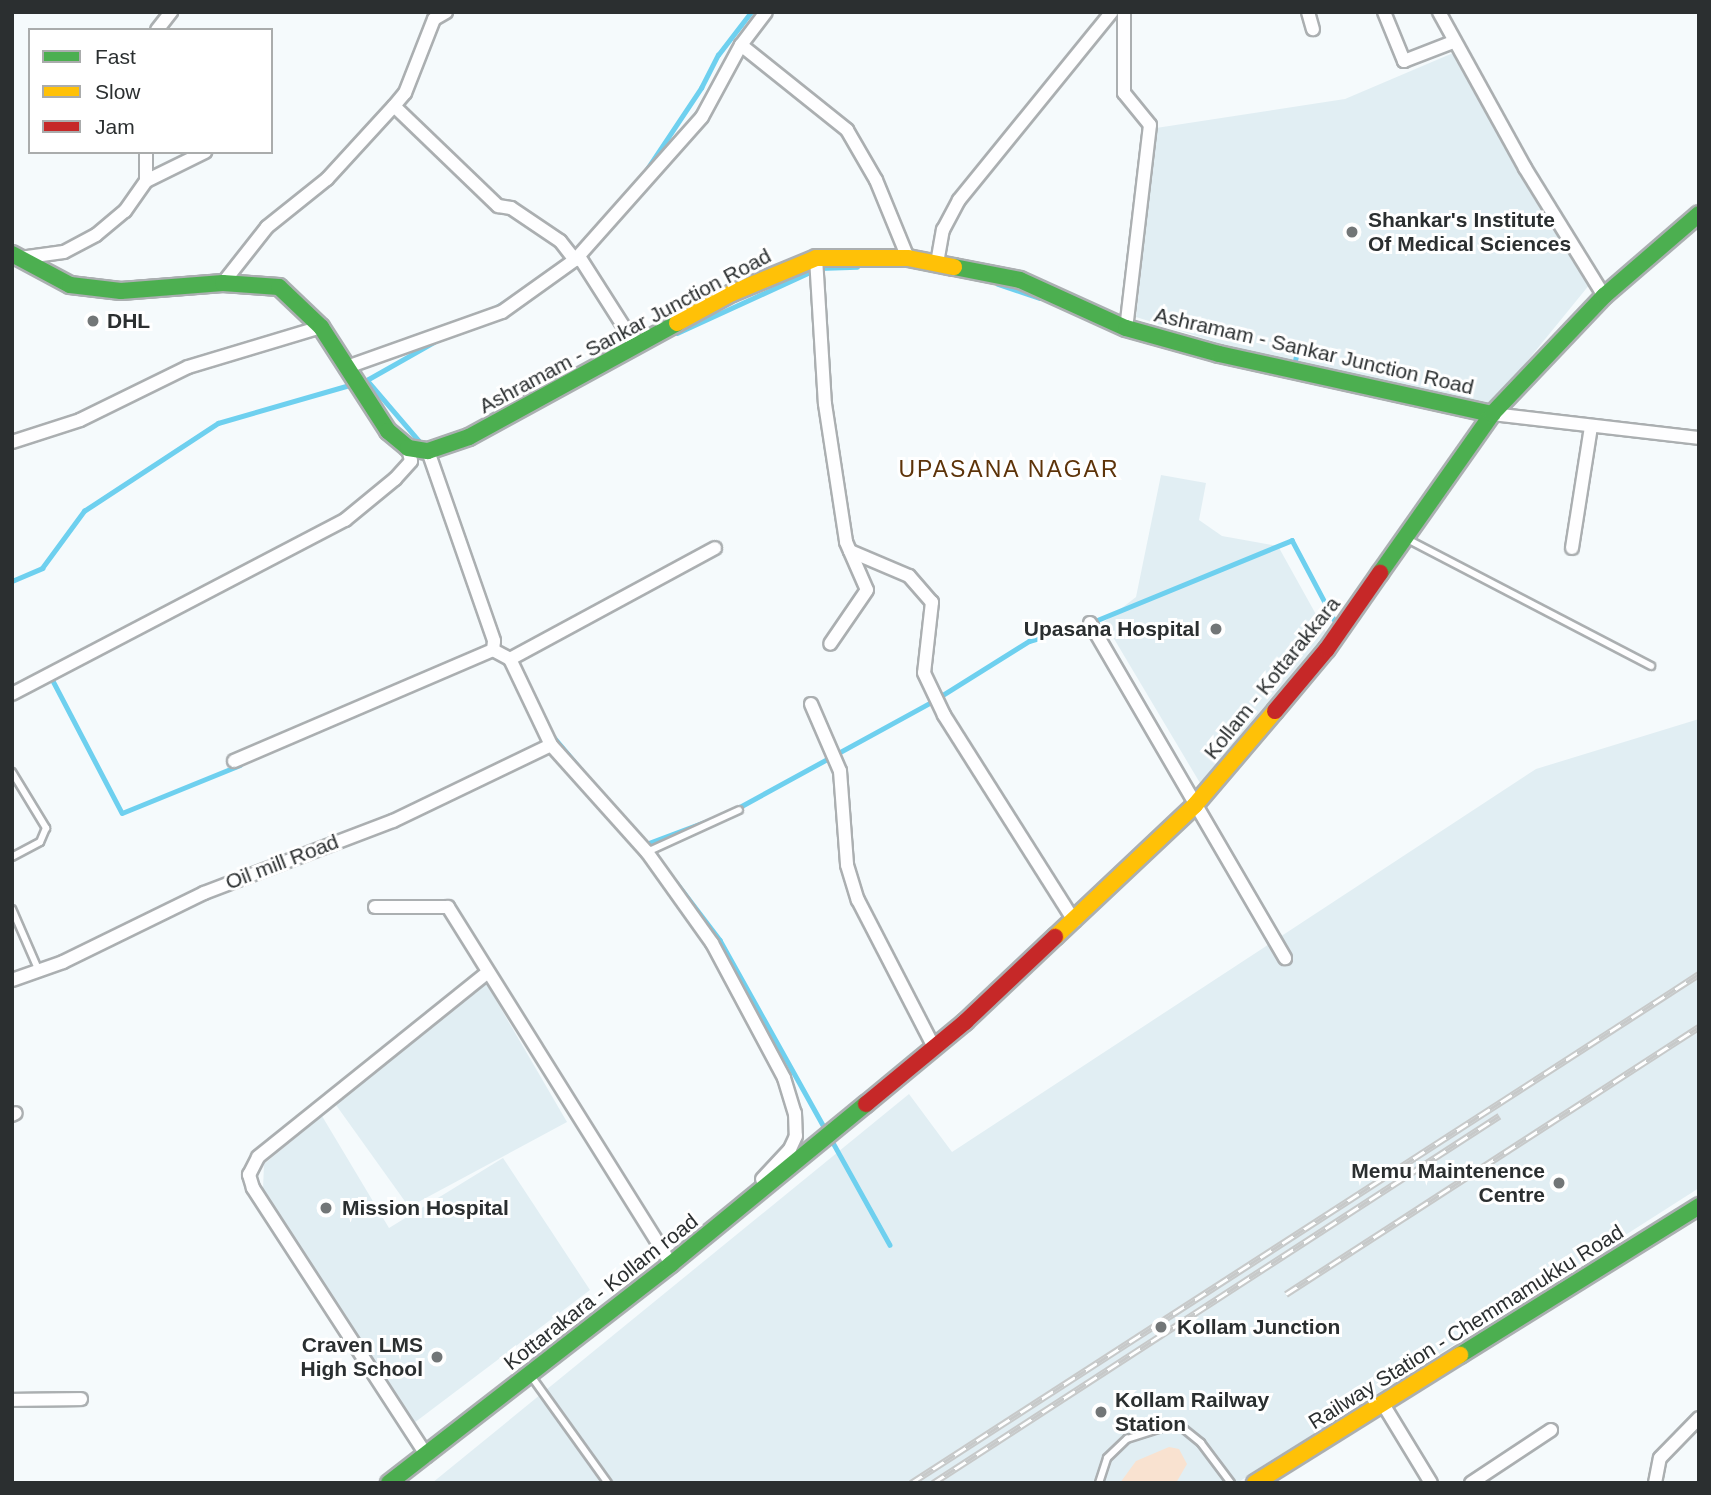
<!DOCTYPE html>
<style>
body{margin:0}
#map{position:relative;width:1711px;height:1495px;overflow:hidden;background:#f5fafc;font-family:Arial,sans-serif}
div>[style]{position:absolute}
.built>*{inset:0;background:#e1eef3}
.green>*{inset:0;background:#f9e2d0}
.stream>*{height:4.5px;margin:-2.25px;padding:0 2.25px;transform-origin:2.25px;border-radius:2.25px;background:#6ed0ef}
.roads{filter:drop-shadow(2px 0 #abafb1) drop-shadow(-2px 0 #abafb1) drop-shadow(0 2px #abafb1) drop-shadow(0 -2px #abafb1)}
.lane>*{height:6px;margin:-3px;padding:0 3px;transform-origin:3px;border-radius:3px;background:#fefeff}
.street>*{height:12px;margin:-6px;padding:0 6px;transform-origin:6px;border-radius:6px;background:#fefeff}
.fast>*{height:16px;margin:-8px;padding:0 8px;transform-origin:8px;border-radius:8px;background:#4caf50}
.slow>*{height:16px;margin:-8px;padding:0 8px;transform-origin:8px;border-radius:8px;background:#ffc107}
.jam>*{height:16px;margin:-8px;padding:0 8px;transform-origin:8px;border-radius:8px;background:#c62828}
.rail>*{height:7px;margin-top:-3.5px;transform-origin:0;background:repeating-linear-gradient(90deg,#fff 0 13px,#c7c9c9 0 26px);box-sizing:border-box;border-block:2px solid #c7c9c9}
.dots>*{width:19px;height:19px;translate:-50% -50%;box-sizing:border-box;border:4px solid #fff;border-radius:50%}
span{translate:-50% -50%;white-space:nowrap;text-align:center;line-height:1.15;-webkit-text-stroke:6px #fff;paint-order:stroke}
.poi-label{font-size:21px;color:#2b2f30;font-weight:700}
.left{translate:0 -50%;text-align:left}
.right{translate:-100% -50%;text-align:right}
.street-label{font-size:21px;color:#2b2f30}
.neighbourhood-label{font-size:23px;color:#5d3309;letter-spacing:2px}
.frame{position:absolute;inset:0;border:14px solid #2b2f30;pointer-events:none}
.legend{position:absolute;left:28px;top:28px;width:245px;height:126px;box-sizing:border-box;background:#fff;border:2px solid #aaacac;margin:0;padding:9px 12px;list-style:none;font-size:21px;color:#2b2f30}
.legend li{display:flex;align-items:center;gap:14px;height:35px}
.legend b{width:35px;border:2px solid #aaacac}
</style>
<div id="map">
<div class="built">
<i style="clip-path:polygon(1453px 53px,1590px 284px,1488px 409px,1222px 344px,1136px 317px,1156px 128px,1345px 99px)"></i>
<i style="clip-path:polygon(1161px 475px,1206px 483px,1199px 520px,1222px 536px,1278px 546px,1328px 636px,1200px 783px,1104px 622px,1136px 597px)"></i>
<i style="clip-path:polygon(1699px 719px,1699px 1188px,1237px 1483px,432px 1483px,909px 1094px,952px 1152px,1536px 769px)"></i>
<i style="clip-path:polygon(486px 983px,567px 1122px,409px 1207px,336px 1105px)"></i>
<i style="clip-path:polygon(322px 1116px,389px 1228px,503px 1158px,590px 1290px,414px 1423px,263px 1189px,264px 1164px)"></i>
</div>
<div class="green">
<i style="clip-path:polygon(1169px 1447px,1179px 1449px,1187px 1464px,1176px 1483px,1120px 1483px,1136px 1461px)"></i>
</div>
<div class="stream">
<i style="left:643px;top:175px;width:105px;rotate:-56.3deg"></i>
<i style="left:701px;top:88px;width:37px;rotate:-63deg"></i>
<i style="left:718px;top:55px;width:54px;rotate:-52.5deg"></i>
<i style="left:998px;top:284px;width:44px;rotate:18.4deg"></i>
<i style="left:490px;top:311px;width:23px;rotate:-31deg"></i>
<i style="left:677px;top:333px;width:156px;rotate:-24.6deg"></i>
<i style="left:819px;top:268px;width:38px;rotate:-2deg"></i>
<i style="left:1294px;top:365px;width:13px;rotate:-77deg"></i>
<i style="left:367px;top:380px;width:83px;rotate:49.4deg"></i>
<i style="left:365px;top:381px;width:79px;rotate:-29.5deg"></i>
<i style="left:12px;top:581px;width:33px;rotate:-23deg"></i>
<i style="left:42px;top:568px;width:71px;rotate:-53.6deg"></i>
<i style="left:84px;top:511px;width:160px;rotate:-33.3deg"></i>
<i style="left:218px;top:423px;width:141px;rotate:-16.1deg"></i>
<i style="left:51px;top:677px;width:153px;rotate:62.4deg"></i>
<i style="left:122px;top:813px;width:127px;rotate:-22.1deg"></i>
<i style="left:552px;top:735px;width:51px;rotate:49.8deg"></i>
<i style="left:736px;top:809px;width:221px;rotate:-28.7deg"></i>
<i style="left:930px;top:703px;width:117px;rotate:-32.1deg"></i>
<i style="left:1029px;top:641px;width:64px;rotate:-16.4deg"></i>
<i style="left:1090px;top:623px;width:218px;rotate:-22.3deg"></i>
<i style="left:1292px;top:540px;width:94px;rotate:62.1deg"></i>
<i style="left:646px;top:844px;width:77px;rotate:-20.6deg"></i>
<i style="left:676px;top:882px;width:73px;rotate:52.8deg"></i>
<i style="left:720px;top:940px;width:216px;rotate:60.9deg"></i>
<i style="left:831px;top:1139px;width:121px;rotate:60.9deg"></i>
</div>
<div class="roads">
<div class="lane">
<i style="left:1409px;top:540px;width:273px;rotate:27.5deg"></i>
<i style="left:12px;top:772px;width:66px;rotate:58.7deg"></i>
<i style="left:46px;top:828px;width:15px;rotate:113deg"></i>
<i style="left:40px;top:842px;width:32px;rotate:152deg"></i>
<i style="left:647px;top:852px;width:101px;rotate:-24.5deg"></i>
<i style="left:12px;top:909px;width:68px;rotate:66.5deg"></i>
<i style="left:531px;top:1376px;width:132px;rotate:54.3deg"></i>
<i style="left:1099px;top:1483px;width:26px;rotate:-72deg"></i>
<i style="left:1107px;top:1458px;width:28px;rotate:-44deg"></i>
<i style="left:1127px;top:1439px;width:43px;rotate:-17.6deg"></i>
<i style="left:1168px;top:1426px;width:16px;rotate:11deg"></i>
<i style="left:1184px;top:1429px;width:22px;rotate:39deg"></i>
<i style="left:1201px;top:1443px;width:50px;rotate:53.1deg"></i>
</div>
<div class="street">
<i style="left:1124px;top:12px;width:81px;rotate:90deg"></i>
<i style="left:1124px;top:93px;width:41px;rotate:50.9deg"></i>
<i style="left:1150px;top:125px;width:204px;rotate:96.7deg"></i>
<i style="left:1308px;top:12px;width:18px;rotate:74deg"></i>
<i style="left:1384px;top:12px;width:53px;rotate:67.8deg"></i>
<i style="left:1404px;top:61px;width:53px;rotate:-21.2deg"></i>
<i style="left:1439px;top:12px;width:178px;rotate:61.1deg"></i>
<i style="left:1525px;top:168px;width:150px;rotate:58.3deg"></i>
<i style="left:157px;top:30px;width:23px;rotate:-52deg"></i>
<i style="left:741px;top:45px;width:136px;rotate:38.7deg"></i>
<i style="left:847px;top:130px;width:58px;rotate:59.9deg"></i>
<i style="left:876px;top:180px;width:84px;rotate:67.7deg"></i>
<i style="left:146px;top:181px;width:66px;rotate:-26.2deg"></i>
<i style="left:20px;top:258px;width:44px;rotate:-7.8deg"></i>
<i style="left:64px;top:252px;width:36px;rotate:-28deg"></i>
<i style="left:96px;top:235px;width:38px;rotate:-40deg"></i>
<i style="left:125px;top:211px;width:37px;rotate:-55deg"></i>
<i style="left:146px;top:181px;width:29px;rotate:-90deg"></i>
<i style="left:580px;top:258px;width:104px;rotate:57.5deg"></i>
<i style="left:816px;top:258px;width:146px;rotate:86.5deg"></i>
<i style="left:825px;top:404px;width:140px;rotate:81.3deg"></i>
<i style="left:846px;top:542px;width:52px;rotate:66.4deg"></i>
<i style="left:867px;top:590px;width:65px;rotate:124.4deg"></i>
<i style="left:575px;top:260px;width:191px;rotate:-48.4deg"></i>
<i style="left:702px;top:117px;width:82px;rotate:-61.6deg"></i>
<i style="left:741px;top:45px;width:41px;rotate:-52.9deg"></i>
<i style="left:937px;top:263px;width:34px;rotate:-80deg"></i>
<i style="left:943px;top:230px;width:34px;rotate:-62deg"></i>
<i style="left:959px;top:200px;width:242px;rotate:-50.9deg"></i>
<i style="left:223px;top:283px;width:71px;rotate:-51.8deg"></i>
<i style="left:267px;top:227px;width:77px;rotate:-38.7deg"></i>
<i style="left:327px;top:179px;width:99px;rotate:-47.5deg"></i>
<i style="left:394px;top:106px;width:17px;rotate:-50deg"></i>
<i style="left:405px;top:93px;width:79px;rotate:-68.6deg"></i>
<i style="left:434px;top:19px;width:14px;rotate:-30deg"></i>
<i style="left:350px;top:366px;width:161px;rotate:-19.6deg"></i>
<i style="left:502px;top:312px;width:90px;rotate:-35.5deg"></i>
<i style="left:575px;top:260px;width:24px;rotate:-128deg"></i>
<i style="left:560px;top:241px;width:59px;rotate:-146deg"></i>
<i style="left:511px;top:208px;width:13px;rotate:-171deg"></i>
<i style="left:498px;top:206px;width:144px;rotate:-136.1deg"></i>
<i style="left:1492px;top:414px;width:208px;rotate:6.6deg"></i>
<i style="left:12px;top:442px;width:71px;rotate:-17.9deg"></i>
<i style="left:80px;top:420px;width:120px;rotate:-26.1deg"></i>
<i style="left:188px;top:367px;width:139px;rotate:-16.7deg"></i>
<i style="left:428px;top:451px;width:201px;rotate:70.8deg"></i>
<i style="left:494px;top:641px;width:9px;rotate:96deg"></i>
<i style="left:493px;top:650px;width:19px;rotate:28deg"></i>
<i style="left:510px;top:659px;width:95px;rotate:64.5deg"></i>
<i style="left:551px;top:745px;width:144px;rotate:48.1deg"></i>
<i style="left:647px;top:852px;width:112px;rotate:54.5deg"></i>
<i style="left:712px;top:943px;width:153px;rotate:61.9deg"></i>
<i style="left:784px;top:1078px;width:37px;rotate:73deg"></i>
<i style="left:795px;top:1113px;width:23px;rotate:88deg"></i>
<i style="left:796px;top:1136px;width:14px;rotate:115deg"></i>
<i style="left:790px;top:1149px;width:41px;rotate:133deg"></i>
<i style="left:1572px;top:548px;width:123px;rotate:-81.1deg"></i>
<i style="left:850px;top:551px;width:64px;rotate:23deg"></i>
<i style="left:909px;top:576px;width:35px;rotate:49deg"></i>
<i style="left:932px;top:602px;width:71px;rotate:96.4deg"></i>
<i style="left:924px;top:673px;width:47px;rotate:64.5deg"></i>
<i style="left:944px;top:715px;width:244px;rotate:57.7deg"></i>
<i style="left:1090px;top:623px;width:388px;rotate:59.8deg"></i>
<i style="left:510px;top:659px;width:233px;rotate:-28.4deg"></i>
<i style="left:12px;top:694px;width:376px;rotate:-27.6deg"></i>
<i style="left:345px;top:520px;width:65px;rotate:-39.4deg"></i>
<i style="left:395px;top:479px;width:24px;rotate:-48deg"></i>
<i style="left:411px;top:461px;width:13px;rotate:-103deg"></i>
<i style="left:811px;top:704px;width:73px;rotate:66.6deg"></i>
<i style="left:840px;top:771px;width:94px;rotate:85.7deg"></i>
<i style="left:847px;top:865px;width:37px;rotate:73deg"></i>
<i style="left:858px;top:900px;width:165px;rotate:62.7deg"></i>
<i style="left:234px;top:761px;width:282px;rotate:-23.2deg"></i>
<i style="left:375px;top:907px;width:73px"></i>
<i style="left:448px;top:907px;width:421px;rotate:58deg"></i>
<i style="left:12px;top:980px;width:54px;rotate:-19.4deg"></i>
<i style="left:63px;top:962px;width:157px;rotate:-26.1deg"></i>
<i style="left:204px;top:893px;width:202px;rotate:-20.9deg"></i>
<i style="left:393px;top:821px;width:175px;rotate:-25.7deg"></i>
<i style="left:12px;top:1115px;width:4px;rotate:-27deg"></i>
<i style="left:12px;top:1400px;width:69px;rotate:-0.8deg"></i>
<i style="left:1383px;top:1404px;width:92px;rotate:58.7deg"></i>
<i style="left:427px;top:1456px;width:320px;rotate:-123deg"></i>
<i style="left:253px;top:1188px;width:14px;rotate:-107deg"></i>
<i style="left:249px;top:1175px;width:20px;rotate:-63deg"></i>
<i style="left:258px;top:1157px;width:295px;rotate:-38.8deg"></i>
<i style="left:1471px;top:1483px;width:96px;rotate:-33.5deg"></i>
<i style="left:1655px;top:1483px;width:25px;rotate:-79deg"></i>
<i style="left:1660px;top:1458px;width:56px;rotate:-45.7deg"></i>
</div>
<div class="fast">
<i style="left:12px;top:254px;width:66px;rotate:28.1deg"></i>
<i style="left:70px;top:285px;width:51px;rotate:6.7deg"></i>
<i style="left:121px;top:291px;width:102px;rotate:-4.5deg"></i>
<i style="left:223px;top:283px;width:56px;rotate:4.1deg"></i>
<i style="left:279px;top:287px;width:58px;rotate:43.6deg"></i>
<i style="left:321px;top:327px;width:124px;rotate:57.2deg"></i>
<i style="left:388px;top:431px;width:26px;rotate:40deg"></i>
<i style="left:408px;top:448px;width:20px;rotate:9deg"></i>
<i style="left:428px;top:451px;width:43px;rotate:-18.9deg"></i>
<i style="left:469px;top:437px;width:237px;rotate:-28.7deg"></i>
<i style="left:954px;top:267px;width:67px;rotate:11.1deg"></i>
<i style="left:1020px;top:280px;width:116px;rotate:24.4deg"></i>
<i style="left:1126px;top:328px;width:97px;rotate:15.6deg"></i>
<i style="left:1219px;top:354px;width:280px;rotate:12.4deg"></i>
<i style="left:1380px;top:573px;width:194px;rotate:-54.8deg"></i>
<i style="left:1492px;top:414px;width:163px;rotate:-46.5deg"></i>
<i style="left:1604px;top:296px;width:125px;rotate:-40.8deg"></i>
<i style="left:1460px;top:1355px;width:282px;rotate:-31.9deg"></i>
<i style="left:389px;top:1483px;width:357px;rotate:-37.8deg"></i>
<i style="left:671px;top:1264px;width:252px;rotate:-39.4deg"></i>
</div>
<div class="slow">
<i style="left:677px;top:323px;width:63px;rotate:-28.6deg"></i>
<i style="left:732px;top:293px;width:91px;rotate:-22.6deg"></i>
<i style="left:816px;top:258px;width:92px"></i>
<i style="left:908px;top:258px;width:47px;rotate:11.1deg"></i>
<i style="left:1055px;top:937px;width:192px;rotate:-43.3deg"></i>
<i style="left:1195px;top:805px;width:123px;rotate:-49.6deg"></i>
<i style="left:1255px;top:1483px;width:242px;rotate:-32deg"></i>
</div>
<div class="jam">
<i style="left:1275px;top:711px;width:81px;rotate:-50deg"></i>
<i style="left:1327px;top:649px;width:93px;rotate:-55.1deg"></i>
<i style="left:866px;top:1104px;width:129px;rotate:-39.6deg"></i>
<i style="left:965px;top:1022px;width:124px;rotate:-43.4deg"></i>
</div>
</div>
<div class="rail">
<i style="left:1286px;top:1294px;width:492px;rotate:-32.9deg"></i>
<i style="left:911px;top:1483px;width:938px;rotate:-32.86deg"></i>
<i style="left:933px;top:1483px;width:675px;rotate:-32.96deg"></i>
</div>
<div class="dots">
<i style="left:1352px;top:232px;background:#727677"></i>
<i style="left:93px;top:321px;background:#727677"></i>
<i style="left:1216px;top:629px;background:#727677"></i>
<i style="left:1559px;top:1183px;background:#727677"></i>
<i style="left:326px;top:1208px;background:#727677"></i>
<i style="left:1161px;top:1327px;background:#727677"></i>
<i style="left:437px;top:1357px;background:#727677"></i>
<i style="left:1101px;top:1412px;background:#727677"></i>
</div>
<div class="poi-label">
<span class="left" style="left:1368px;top:232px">Shankar's Institute<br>Of Medical Sciences</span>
<span class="left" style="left:107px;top:321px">DHL</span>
<span class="right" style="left:1200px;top:629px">Upasana Hospital</span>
<span class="right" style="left:1545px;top:1183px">Memu Maintenence<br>Centre</span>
<span class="left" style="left:342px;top:1208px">Mission Hospital</span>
<span class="left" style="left:1177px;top:1327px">Kollam Junction</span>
<span class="right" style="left:423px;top:1357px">Craven LMS<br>High School</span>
<span class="left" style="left:1115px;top:1412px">Kollam Railway<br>Station</span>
</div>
<div class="street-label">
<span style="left:625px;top:331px;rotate:-28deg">Ashramam - Sankar Junction Road</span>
<span style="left:1314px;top:351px;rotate:13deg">Ashramam - Sankar Junction Road</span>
<span style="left:1272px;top:678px;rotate:-51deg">Kollam - Kottarakkara</span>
<span style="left:282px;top:862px;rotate:-21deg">Oil mill Road</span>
<span style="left:601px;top:1292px;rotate:-38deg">Kottarakara - Kollam road</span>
<span style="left:1466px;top:1327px;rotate:-32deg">Railway Station - Chemmamukku Road</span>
</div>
<div class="neighbourhood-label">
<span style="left:1009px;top:469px">UPASANA NAGAR</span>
</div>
<div class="frame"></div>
<ul class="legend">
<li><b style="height:9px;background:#4caf50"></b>Fast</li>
<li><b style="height:9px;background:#ffc107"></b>Slow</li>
<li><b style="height:9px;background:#c62828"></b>Jam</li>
</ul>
</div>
